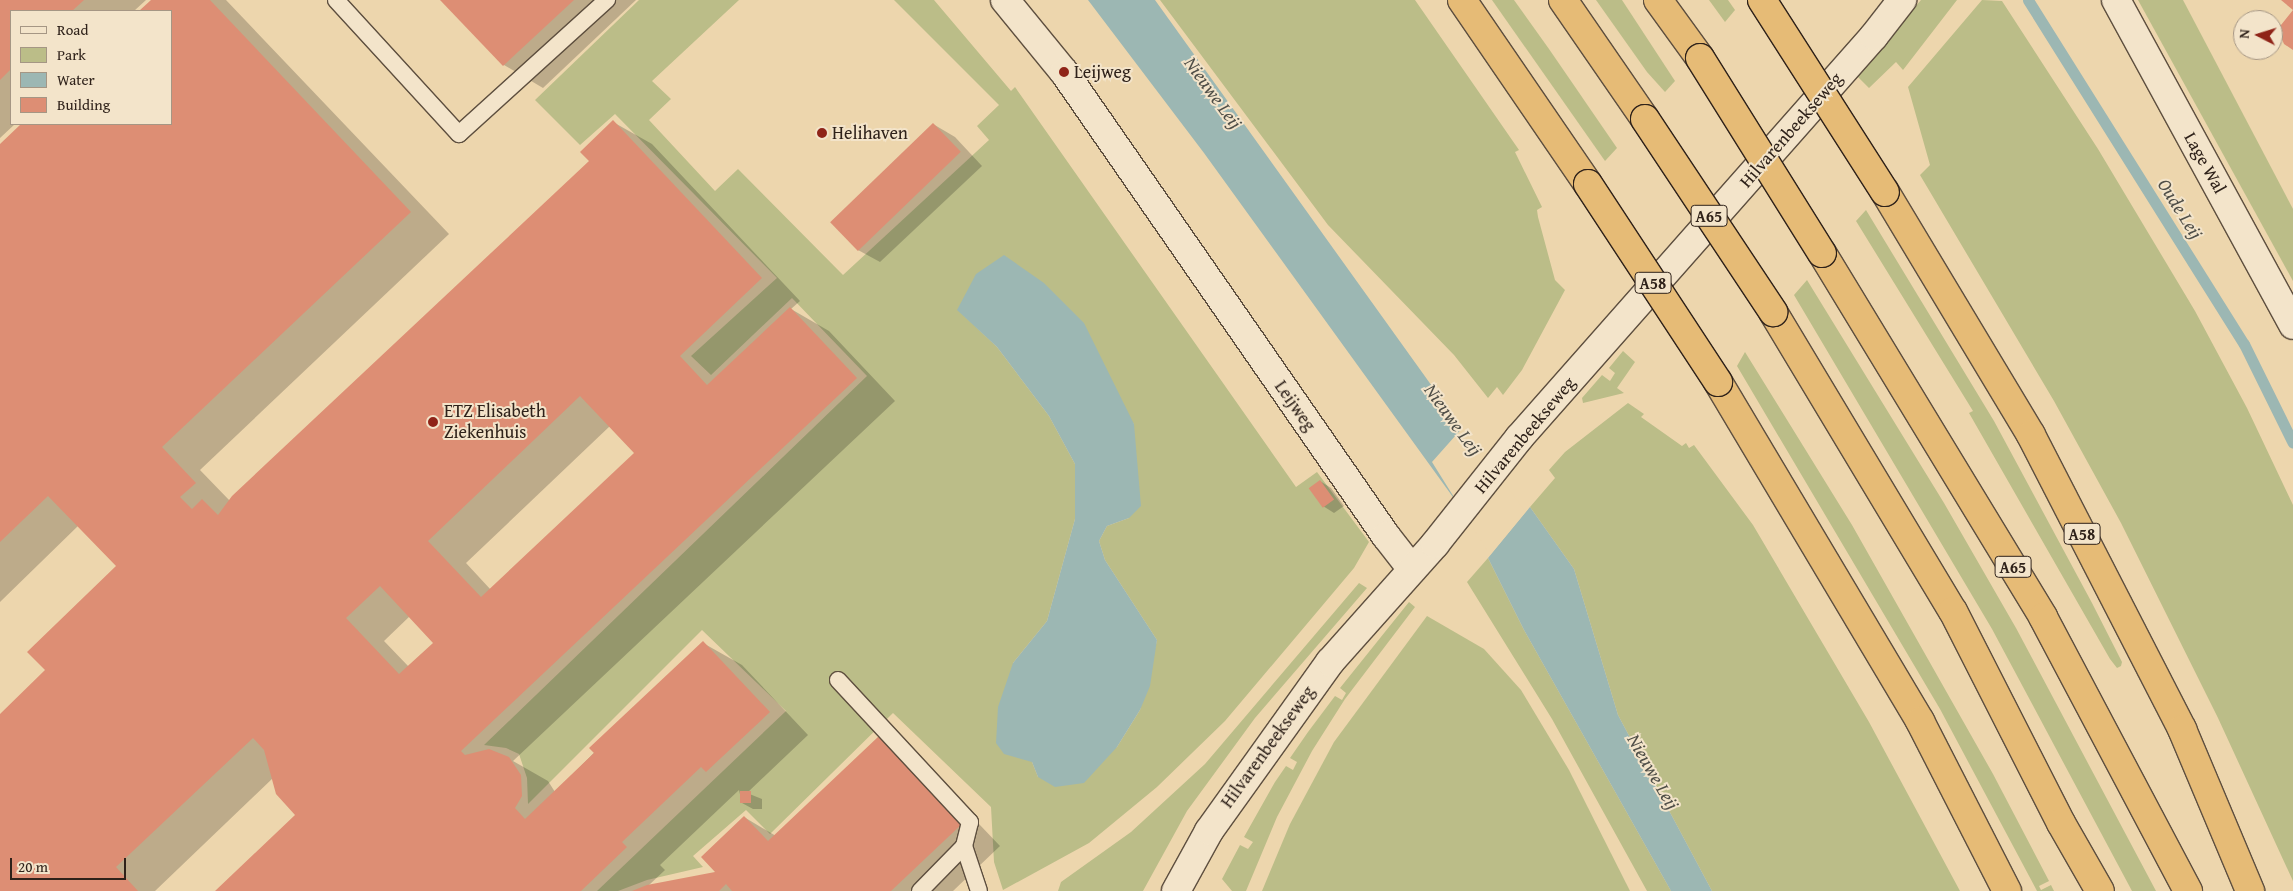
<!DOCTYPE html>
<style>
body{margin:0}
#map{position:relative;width:2293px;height:891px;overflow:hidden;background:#edd6ad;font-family:"Gentium Book Plus",serif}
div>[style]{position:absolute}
.green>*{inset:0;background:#bbbd88}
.water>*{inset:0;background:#9cb7b3}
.pier>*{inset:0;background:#edd6ad}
.shadow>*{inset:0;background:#0003}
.stream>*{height:11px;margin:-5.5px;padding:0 5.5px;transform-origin:5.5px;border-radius:5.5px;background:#9cb7b3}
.building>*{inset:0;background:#dd8e74;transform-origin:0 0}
.roads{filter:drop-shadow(1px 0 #5e4f3f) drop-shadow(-1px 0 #5e4f3f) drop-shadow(0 1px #5e4f3f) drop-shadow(0 -1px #5e4f3f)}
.service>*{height:16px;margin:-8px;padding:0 8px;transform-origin:8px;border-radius:8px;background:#f3e4ca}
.minor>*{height:28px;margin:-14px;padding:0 14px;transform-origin:14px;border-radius:14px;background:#f3e4ca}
.tertiary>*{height:28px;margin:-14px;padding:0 14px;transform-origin:14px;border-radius:14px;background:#f3e4ca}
.motorway>*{height:28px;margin:-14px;padding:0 14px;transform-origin:14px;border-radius:14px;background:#e6bb76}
.bridges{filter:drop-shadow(1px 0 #2f221a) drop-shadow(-1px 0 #2f221a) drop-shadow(0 1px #2f221a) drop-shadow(0 -1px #2f221a)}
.motorway-bridge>*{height:28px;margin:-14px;padding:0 14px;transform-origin:14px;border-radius:14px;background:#e6bb76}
.dots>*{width:14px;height:14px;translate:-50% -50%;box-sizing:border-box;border:2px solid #f3e4ca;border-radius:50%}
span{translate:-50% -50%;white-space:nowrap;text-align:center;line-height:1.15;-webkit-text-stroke:4px #f3e4ca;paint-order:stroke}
.shield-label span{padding:1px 4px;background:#f3e4ca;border:1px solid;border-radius:4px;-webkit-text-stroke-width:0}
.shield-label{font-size:16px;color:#2f221a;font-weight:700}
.poi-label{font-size:18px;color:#2f221a}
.left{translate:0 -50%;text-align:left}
.street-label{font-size:18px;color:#2f221a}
.water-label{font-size:19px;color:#504f48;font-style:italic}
.legend{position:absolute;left:10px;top:10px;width:162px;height:115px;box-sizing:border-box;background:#f3e4ca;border:1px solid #a59684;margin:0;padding:6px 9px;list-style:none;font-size:15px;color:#2f221a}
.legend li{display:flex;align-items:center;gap:10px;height:25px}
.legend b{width:25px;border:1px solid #a59684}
.north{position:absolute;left:2233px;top:10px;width:50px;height:50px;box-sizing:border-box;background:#f3e4ca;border:1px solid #a59684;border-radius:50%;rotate:275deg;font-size:14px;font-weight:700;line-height:20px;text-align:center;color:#2f221a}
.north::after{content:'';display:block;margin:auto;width:18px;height:22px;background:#8f2418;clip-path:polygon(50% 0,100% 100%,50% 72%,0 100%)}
.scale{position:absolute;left:10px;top:858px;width:116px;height:22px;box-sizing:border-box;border:2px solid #2f221a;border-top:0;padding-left:6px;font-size:15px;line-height:18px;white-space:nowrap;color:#2f221a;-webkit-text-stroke:4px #f3e4ca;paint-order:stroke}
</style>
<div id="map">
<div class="green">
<i style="clip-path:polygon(evenodd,639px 0,739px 0,652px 81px,671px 99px,649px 120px,715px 191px,738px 169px,843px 275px,989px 140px,977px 126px,999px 105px,894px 0,934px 0,1011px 91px,1015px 87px,1296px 487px,1317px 472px,1369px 542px,1354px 568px,1225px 721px,1157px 787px,1089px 843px,1003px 890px,994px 862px,991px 807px,893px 713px,770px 834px,746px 810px,693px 856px,703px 867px,647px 880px,618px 891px,597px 891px,786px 711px,702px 630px,528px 804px,527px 778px,519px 754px,506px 748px,484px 745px,867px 376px,792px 298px,711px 375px,691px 356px,777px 278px,615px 114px,580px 145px,535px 100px,639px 0,958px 310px,1134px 424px,1129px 518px,1107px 526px,1099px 541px,1105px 560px,1157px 640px,1140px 710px,1117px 747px,1038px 777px,1032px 762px,1013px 663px,1047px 621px,1075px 519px,1075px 464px,1049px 416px,997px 347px,958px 310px)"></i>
<i style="clip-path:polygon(1160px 0,1415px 0,1519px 150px,1515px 152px,1542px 207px,1537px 210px,1538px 217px,1555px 280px,1565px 290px,1522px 370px,1503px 395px,1497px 387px,1488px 398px,1454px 355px,1328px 225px)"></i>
<i style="clip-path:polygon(1492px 0,1514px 0,1549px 49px,1617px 148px,1605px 161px)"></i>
<i style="clip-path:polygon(1596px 0,1622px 0,1675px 81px,1665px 92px,1647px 72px)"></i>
<i style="clip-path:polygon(1709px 0,1728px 0,1735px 10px,1725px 22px)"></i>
<i style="clip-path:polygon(1921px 0,1957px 0,1903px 70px,1896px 62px,1869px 88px,1856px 75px)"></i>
<i style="clip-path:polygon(1982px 0,2002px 1px,2098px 149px,2195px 311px,2247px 408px,2293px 505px,2293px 881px,2218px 718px,2121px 523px,2054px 401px,1920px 175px,1930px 165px,1908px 87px)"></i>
<i style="clip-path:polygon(2138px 0,2183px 0,2293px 209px,2293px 281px)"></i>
<i style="clip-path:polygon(1866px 210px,1994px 421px,2092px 603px,2122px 662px,2121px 666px,2117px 668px,2110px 659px,1969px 413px,1973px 411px,1856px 221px)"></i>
<i style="clip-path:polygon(1807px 280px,1944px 503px,2016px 628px,2156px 891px,2132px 891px,1992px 629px,1794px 295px)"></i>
<i style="clip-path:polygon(1623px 351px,1635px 362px,1617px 388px,1624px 393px,1583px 403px,1582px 398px,1602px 375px,1610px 381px,1615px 373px,1609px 368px)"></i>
<i style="clip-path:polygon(1745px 352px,1852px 525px,1993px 774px,2049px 881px,2039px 886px,2041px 890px,2051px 885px,2054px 891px,2037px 891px,1940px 709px,1737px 366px)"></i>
<i style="clip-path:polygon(1628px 403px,1644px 414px,1641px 417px,1682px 446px,1686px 443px,1689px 448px,1694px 445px,1753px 525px,1869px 722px,1960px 891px,1712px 891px,1618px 715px,1574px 569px,1530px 507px,1555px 478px,1549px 470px,1565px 452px)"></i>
<i style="clip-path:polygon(1488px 558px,1524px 630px,1671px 891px,1647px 891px,1552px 719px,1467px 582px)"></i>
<i style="clip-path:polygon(1359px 583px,1367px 588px,1255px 718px,1187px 811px,1143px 891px,1058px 891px,1061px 882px,1131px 832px,1205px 764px)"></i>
<i style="clip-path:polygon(1409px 602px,1415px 607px,1345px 699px,1312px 751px,1277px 817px,1246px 891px,1232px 891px,1222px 879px,1240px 845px,1248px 849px,1253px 842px,1244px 837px,1275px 782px,1286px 766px,1293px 770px,1297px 762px,1290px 758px,1308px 732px,1335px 696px,1342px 700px,1346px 693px,1340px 688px)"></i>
<i style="clip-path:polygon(1427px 616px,1484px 649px,1521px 690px,1569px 770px,1630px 891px,1262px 891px,1290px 824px,1334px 742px)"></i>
</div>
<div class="water">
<i style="clip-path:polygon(1088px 0,1155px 0,1523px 513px,1492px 551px,1204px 153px)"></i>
<i style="clip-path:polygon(1004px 255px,1044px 283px,1084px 323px,1134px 424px,1141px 506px,1129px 518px,1107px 526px,1099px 541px,1105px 560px,1157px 640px,1150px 686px,1140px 710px,1117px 747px,1084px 783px,1055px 787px,1038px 777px,1032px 762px,1004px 754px,996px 743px,998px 707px,1013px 663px,1047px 621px,1075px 519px,1075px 464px,1049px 416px,997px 347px,957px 310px,976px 274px)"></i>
<i style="clip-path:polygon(1530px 507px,1574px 569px,1618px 715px,1712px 891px,1671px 891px,1524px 630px,1488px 558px)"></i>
</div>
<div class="pier">
<i style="clip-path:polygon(1464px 426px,1524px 510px,1528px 509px,1490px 555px,1432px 462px)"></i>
</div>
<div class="shadow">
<i style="clip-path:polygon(0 0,146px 0,134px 11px,11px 11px,11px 124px,15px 124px,0 138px)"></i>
<i style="clip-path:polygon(evenodd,153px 0,226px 0,449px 234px,200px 470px,230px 501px,591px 161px,613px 122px,652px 144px,800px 301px,791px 309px,829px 331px,895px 401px,513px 761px,548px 781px,555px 792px,703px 643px,742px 665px,808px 735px,747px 793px,762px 799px,762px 809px,753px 809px,742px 803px,739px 790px,660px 865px,665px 870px,648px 886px,717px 873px,744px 817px,776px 836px,918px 760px,1000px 846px,953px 891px,217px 891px,297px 815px,273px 778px,155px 891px,0 891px,0 716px,47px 670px,118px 566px,79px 525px,0 602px,0 145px,23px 124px,171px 124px,171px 11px,141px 11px,153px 0,610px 426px,636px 453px,491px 590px,466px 563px,610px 426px,153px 0,410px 616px,435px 643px,409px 667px,384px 641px,410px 616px)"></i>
<i style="clip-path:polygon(442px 0,636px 0,543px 88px,504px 65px)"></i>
<i style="clip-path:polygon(933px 124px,955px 137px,982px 166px,880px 262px,858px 250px)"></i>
<i style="clip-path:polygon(1320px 481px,1331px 488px,1344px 506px,1334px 513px,1323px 506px)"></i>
</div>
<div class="stream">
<i style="left:2028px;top:0;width:406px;rotate:57.9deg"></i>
<i style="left:2244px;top:344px;width:110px;rotate:63.7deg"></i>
</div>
<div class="building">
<i style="clip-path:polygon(0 0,84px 0,72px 11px,11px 11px,11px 69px,0 80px)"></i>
<i style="clip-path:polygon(evenodd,151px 0,210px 0,411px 212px,162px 447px,196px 483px,180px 497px,192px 509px,202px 499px,218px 515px,232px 496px,589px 161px,580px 152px,613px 120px,762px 278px,680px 356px,707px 385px,790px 307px,857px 378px,461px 751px,465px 755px,489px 749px,509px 757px,521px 775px,522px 796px,515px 808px,525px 819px,594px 753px,589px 748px,703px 641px,770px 712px,706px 772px,701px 767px,622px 842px,627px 847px,581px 891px,215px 891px,295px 815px,276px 794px,264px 750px,253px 738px,116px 867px,138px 891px,0 891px,0 714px,45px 670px,27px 652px,116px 566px,48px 496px,0 542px,0 144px,21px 124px,171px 124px,171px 11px,139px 11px,151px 0,580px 396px,634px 453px,481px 597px,428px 541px,580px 396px,151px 0,380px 586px,433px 643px,399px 674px,346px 618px,380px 586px)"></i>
<i style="clip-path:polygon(440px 0,574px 0,503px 66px)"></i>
<i style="clip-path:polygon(2281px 0,2293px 0,2293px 50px,2284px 44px,2280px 35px,2281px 25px,2293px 10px)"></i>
<i style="left:933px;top:123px;width:40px;height:143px;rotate:46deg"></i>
<i style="left:1320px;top:480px;width:24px;height:14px;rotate:54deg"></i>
<i style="clip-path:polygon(879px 736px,963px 823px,891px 891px,732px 891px,726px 884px,719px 891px,632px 891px,647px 885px,715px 872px,701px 857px,744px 816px,768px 841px)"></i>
<i style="left:740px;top:791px;width:11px;height:12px"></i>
</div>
<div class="roads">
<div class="service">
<i style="left:336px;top:0;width:182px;rotate:47.5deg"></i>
<i style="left:459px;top:134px;width:200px;rotate:-42.2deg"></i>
<i style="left:838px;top:680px;width:194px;rotate:47.1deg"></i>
<i style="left:970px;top:822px;width:25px;rotate:104deg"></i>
<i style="left:964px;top:846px;width:47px;rotate:71.6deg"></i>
<i style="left:920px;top:891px;width:63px;rotate:-45.6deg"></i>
</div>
<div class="minor">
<i style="left:1005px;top:0;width:93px;rotate:50.7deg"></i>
<i style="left:1064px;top:72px;width:565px;rotate:55.24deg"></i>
<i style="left:1386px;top:536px;width:41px;rotate:52deg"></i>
<i style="left:2116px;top:0;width:370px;rotate:61.4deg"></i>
</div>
<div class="tertiary">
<i style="left:1176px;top:891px;width:68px;rotate:-61.2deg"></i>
<i style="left:1209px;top:831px;width:208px;rotate:-54.4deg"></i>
<i style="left:1330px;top:662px;width:158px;rotate:-48.3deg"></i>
<i style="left:1435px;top:544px;width:135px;rotate:-51.6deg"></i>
<i style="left:1519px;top:438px;width:536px;rotate:-48.55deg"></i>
<i style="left:1874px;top:36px;width:46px;rotate:-52.1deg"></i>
</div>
<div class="motorway">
<i style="left:1462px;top:0;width:223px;rotate:55.6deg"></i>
<i style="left:1563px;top:0;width:145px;rotate:55.4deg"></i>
<i style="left:1658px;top:0;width:72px;rotate:54.1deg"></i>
<i style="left:1885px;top:192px;width:283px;rotate:59deg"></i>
<i style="left:2031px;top:435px;width:331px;rotate:62.8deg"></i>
<i style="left:2182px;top:729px;width:176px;rotate:67.2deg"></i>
<i style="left:1822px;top:253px;width:426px;rotate:58.7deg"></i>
<i style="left:2043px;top:617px;width:310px;rotate:62.1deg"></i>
<i style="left:1773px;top:312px;width:349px;rotate:59deg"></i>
<i style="left:1953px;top:611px;width:238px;rotate:63deg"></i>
<i style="left:2061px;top:823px;width:78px;rotate:60.2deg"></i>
<i style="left:1718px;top:382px;width:395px;rotate:59.2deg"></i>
<i style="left:1920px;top:721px;width:191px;rotate:62.9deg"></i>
</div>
</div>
<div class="bridges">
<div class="motorway-bridge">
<i style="left:1762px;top:0;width:228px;rotate:57.4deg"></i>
<i style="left:1700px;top:58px;width:230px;rotate:58deg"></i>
<i style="left:1645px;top:119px;width:232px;rotate:56.4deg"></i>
<i style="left:1588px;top:184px;width:237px;rotate:56.7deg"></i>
</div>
</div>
<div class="dots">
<i style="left:1064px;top:72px;background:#8f2418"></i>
<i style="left:822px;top:133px;background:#8f2418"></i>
<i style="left:433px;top:422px;background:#8f2418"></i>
</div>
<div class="shield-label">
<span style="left:1709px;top:216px">A65</span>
<span style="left:1653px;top:283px">A58</span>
<span style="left:2082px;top:534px">A58</span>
<span style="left:2013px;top:567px">A65</span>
</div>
<div class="poi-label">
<span class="left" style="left:1074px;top:72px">Leijweg</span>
<span class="left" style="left:832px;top:133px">Helihaven</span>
<span class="left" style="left:444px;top:422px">ETZ Elisabeth<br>Ziekenhuis</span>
</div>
<div class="street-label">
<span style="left:1791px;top:130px;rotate:-49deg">Hilvarenbeekseweg</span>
<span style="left:2205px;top:163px;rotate:61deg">Lage Wal</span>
<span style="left:1295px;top:406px;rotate:55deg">Leijweg</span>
<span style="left:1525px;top:435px;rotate:-50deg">Hilvarenbeekseweg</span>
<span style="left:1268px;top:747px;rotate:-54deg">Hilvarenbeekseweg</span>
</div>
<div class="water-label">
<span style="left:1213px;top:93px;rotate:54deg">Nieuwe Leij</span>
<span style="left:2180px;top:209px;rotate:58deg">Oude Leij</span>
<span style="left:1453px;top:420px;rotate:54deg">Nieuwe Leij</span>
<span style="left:1653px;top:772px;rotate:60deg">Nieuwe Leij</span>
</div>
<ul class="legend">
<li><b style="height:6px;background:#f3e4ca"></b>Road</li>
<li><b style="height:14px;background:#bbbd88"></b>Park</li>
<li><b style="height:14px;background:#9cb7b3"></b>Water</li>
<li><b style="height:14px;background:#dd8e74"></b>Building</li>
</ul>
<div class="north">N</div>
<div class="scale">20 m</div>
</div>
